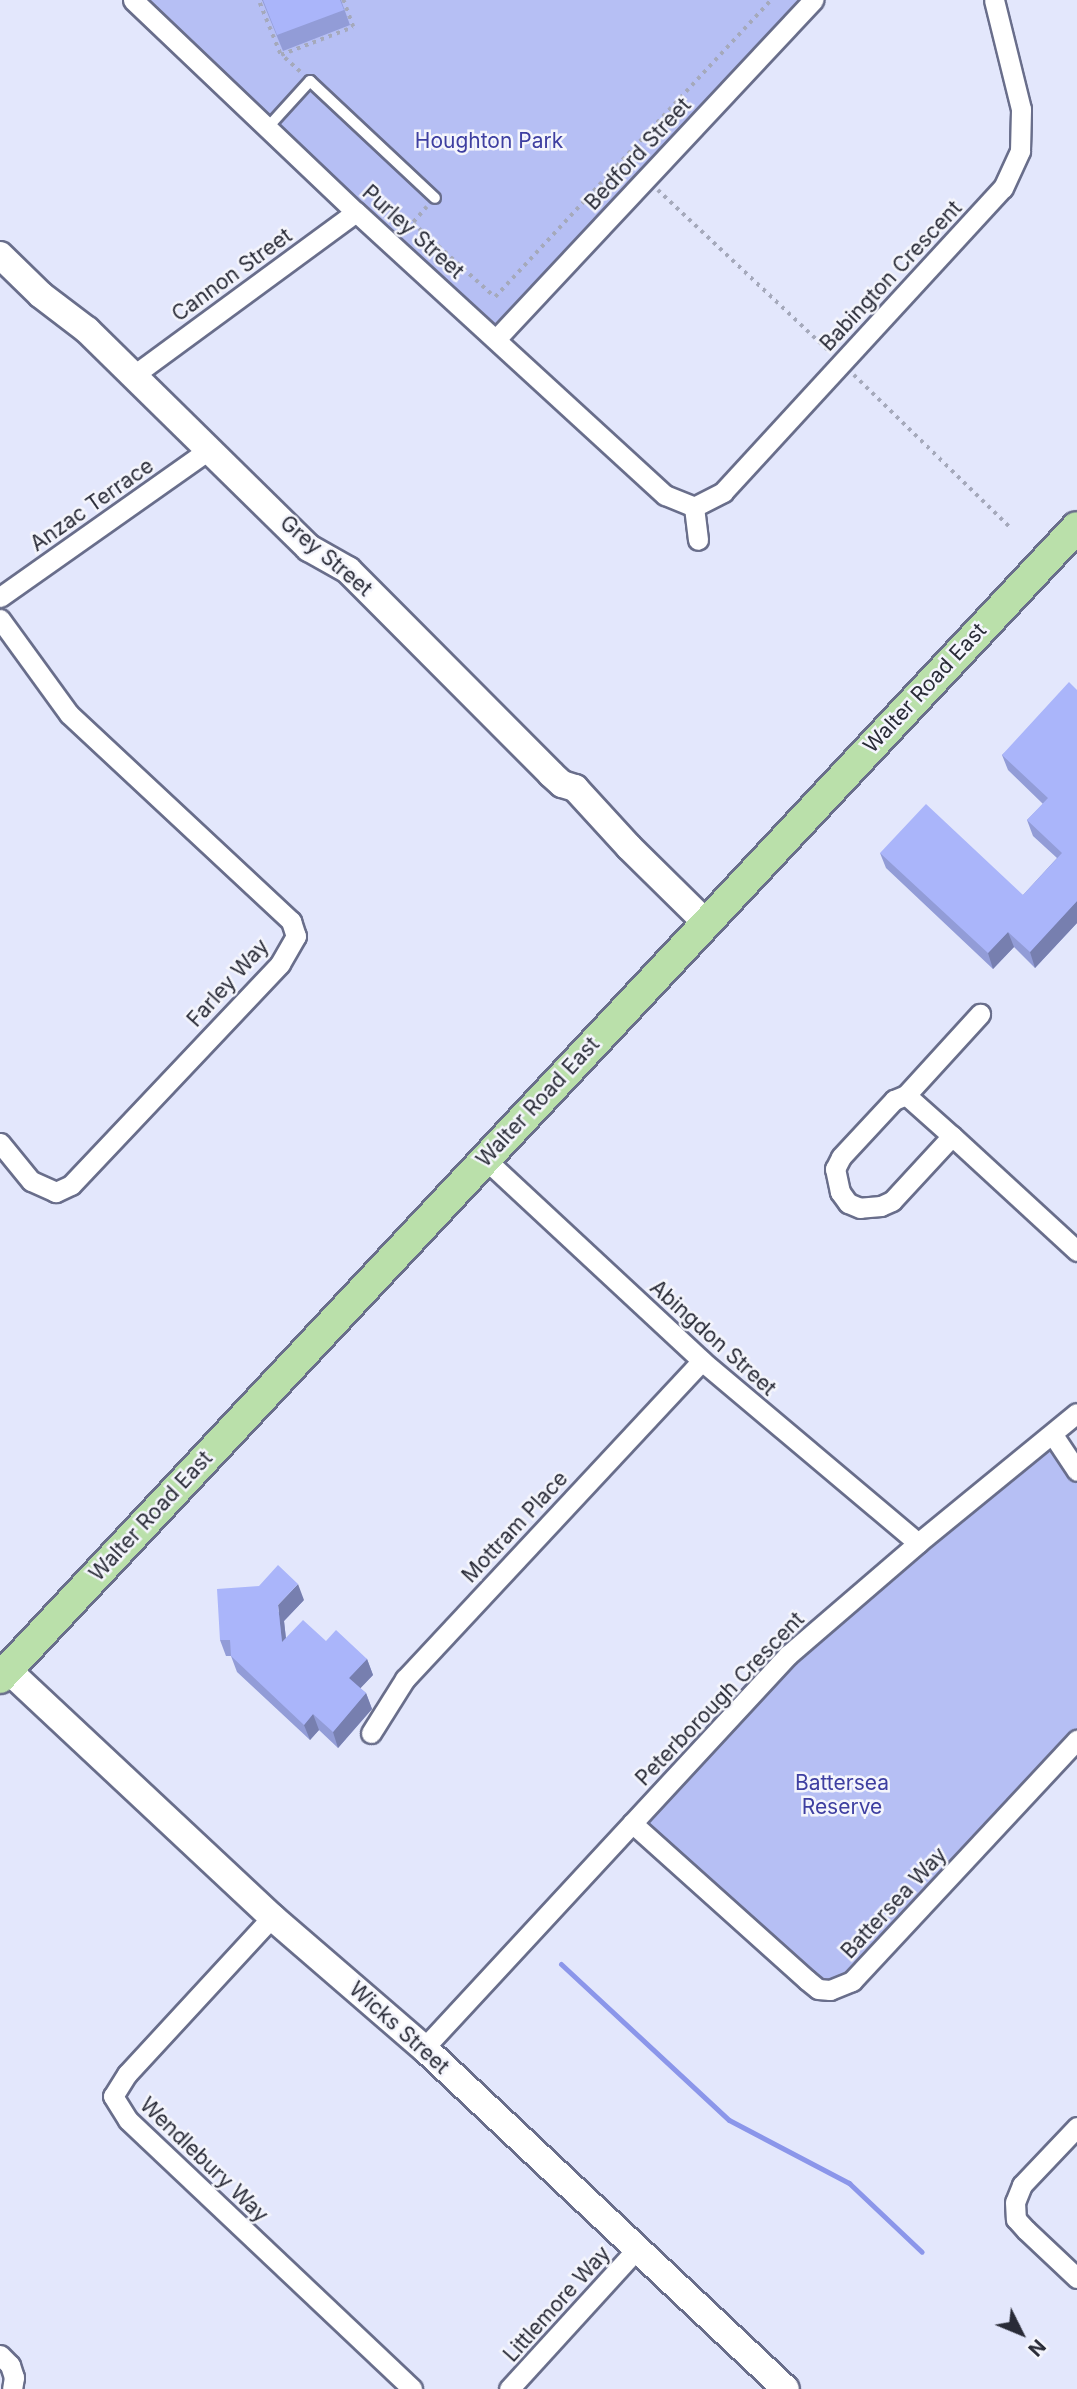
<!DOCTYPE html>
<style>
body{margin:0}
#map{position:relative;width:1077px;height:2389px;overflow:hidden;background:#e3e7fc;font-family:Inter,sans-serif}
div>[style]{position:absolute}
.green>*{inset:0;background:#b6bff4}
.stream>*{height:5px;margin:-2.5px;padding:0 2.5px;transform-origin:2.5px;border-radius:2.5px;background:#8b96ea}
.path>*{height:3.5px;margin-top:-1.75px;transform-origin:0;background:repeating-linear-gradient(90deg,#a5a9bb 0 3.5px,transparent 0 8.5px)}
.roads{filter:drop-shadow(2px 0 #696e8b) drop-shadow(-2px 0 #696e8b) drop-shadow(0 2px #696e8b) drop-shadow(0 -2px #696e8b)}
.lane>*{height:10px;margin:-5px;padding:0 5px;transform-origin:5px;border-radius:5px;background:#fff}
.street>*{height:19px;margin:-9.5px;padding:0 9.5px;transform-origin:9.5px;border-radius:9.5px;background:#fff}
.secondary>*{height:26px;margin:-13px;padding:0 13px;transform-origin:13px;border-radius:13px;background:#fff}
.primary>*{height:30px;margin:-15px;padding:0 15px;transform-origin:15px;border-radius:15px;background:#bae0aa}
.wall>*{inset:0;background:#929cd7}
.shaded-wall>*{inset:0;background:#777faf}
.building>*{inset:0;background:#aab5fa}
span{translate:-50% -50%;white-space:nowrap;text-align:center;line-height:1.15;-webkit-text-stroke:5px #f4f5fc;paint-order:stroke}
.park-label{font-size:21px;color:#3e3fa1}
.street-label{font-size:21px;color:#292b37}
.north{position:absolute;left:986px;top:2298px;width:70px;height:70px;-webkit-text-stroke:5px #f4f5fc;paint-order:stroke;rotate:133deg;font-size:19px;font-weight:700;line-height:28px;text-align:center;color:#292b37}
.north::after{content:'';display:block;margin:auto;width:24px;height:32px;background:#292b37;clip-path:polygon(50% 0,100% 100%,50% 72%,0 100%)}
</style>
<div id="map">
<div class="green">
<i style="clip-path:polygon(133px 0,813px 0,497px 338px)"></i>
<i style="clip-path:polygon(1053px 1435px,1077px 1471px,1077px 1740px,830px 1990px,632px 1823px,788px 1655px)"></i>
</div>
<div class="stream">
<i style="left:561px;top:1964px;width:229px;rotate:42.9deg"></i>
<i style="left:729px;top:2120px;width:136px;rotate:27.7deg"></i>
<i style="left:849px;top:2183px;width:100px;rotate:43.4deg"></i>
</div>
<div class="path">
<i style="left:266px;top:0;width:7px;rotate:153deg"></i>
<i style="left:260px;top:3px;width:56px;rotate:68deg"></i>
<i style="left:300px;top:72px;width:25px;rotate:-138deg"></i>
<i style="left:281px;top:55px;width:77px;rotate:-21.3deg"></i>
<i style="left:353px;top:27px;width:29px;rotate:-110deg"></i>
<i style="left:658px;top:190px;width:235px;rotate:43.3deg"></i>
<i style="left:427px;top:207px;width:21px;rotate:131deg"></i>
<i style="left:413px;top:223px;width:110px;rotate:42.1deg"></i>
<i style="left:495px;top:297px;width:405px;rotate:-47.1deg"></i>
<i style="left:854px;top:375px;width:219px;rotate:44.3deg"></i>
</div>
<div class="roads">
<div class="lane">
<i style="left:269px;top:126px;width:61px;rotate:-47.7deg"></i>
<i style="left:310px;top:81px;width:171px;rotate:43.1deg"></i>
</div>
<div class="street">
<i style="left:133px;top:0;width:308px;rotate:43.6deg"></i>
<i style="left:356px;top:212px;width:419px;rotate:42.5deg"></i>
<i style="left:665px;top:495px;width:31px;rotate:22deg"></i>
<i style="left:694px;top:507px;width:33px;rotate:-27deg"></i>
<i style="left:723px;top:492px;width:413px;rotate:-47.4deg"></i>
<i style="left:1003px;top:188px;width:41px;rotate:-65.3deg"></i>
<i style="left:1020px;top:151px;width:42px;rotate:-88.6deg"></i>
<i style="left:1021px;top:109px;width:112px;rotate:-103.9deg"></i>
<i style="left:497px;top:338px;width:463px;rotate:-46.9deg"></i>
<i style="left:134px;top:375px;width:275px;rotate:-36.3deg"></i>
<i style="left:694px;top:507px;width:33px;rotate:83deg"></i>
<i style="left:0;top:597px;width:257px;rotate:-35.2deg"></i>
<i style="left:0;top:619px;width:117px;rotate:54deg"></i>
<i style="left:69px;top:714px;width:304px;rotate:43deg"></i>
<i style="left:291px;top:921px;width:16px;rotate:72deg"></i>
<i style="left:296px;top:936px;width:32px;rotate:120deg"></i>
<i style="left:280px;top:964px;width:304px;rotate:133.4deg"></i>
<i style="left:71px;top:1185px;width:17px;rotate:155deg"></i>
<i style="left:56px;top:1192px;width:27px;rotate:-156deg"></i>
<i style="left:31px;top:1181px;width:49px;rotate:-129.2deg"></i>
<i style="left:906px;top:1095px;width:110px;rotate:-47.6deg"></i>
<i style="left:952px;top:1136px;width:88px;rotate:132.7deg"></i>
<i style="left:892px;top:1201px;width:12px;rotate:156deg"></i>
<i style="left:881px;top:1206px;width:21px;rotate:175deg"></i>
<i style="left:860px;top:1208px;width:13px;rotate:-157deg"></i>
<i style="left:848px;top:1203px;width:14px;rotate:-126deg"></i>
<i style="left:840px;top:1192px;width:24px;rotate:-102deg"></i>
<i style="left:835px;top:1169px;width:13px;rotate:-63deg"></i>
<i style="left:841px;top:1157px;width:78px;rotate:-47.1deg"></i>
<i style="left:894px;top:1100px;width:13px;rotate:-23deg"></i>
<i style="left:906px;top:1095px;width:62px;rotate:41.7deg"></i>
<i style="left:952px;top:1136px;width:170px;rotate:42.6deg"></i>
<i style="left:485px;top:1159px;width:296px;rotate:42.9deg"></i>
<i style="left:702px;top:1361px;width:282px;rotate:40.1deg"></i>
<i style="left:1053px;top:1435px;width:43px;rotate:56.3deg"></i>
<i style="left:371px;top:1733px;width:64px;rotate:-57.8deg"></i>
<i style="left:405px;top:1679px;width:435px;rotate:-47deg"></i>
<i style="left:632px;top:1823px;width:235px;rotate:41.9deg"></i>
<i style="left:807px;top:1980px;width:14px;rotate:39deg"></i>
<i style="left:818px;top:1989px;width:12px;rotate:5deg"></i>
<i style="left:830px;top:1990px;width:24px;rotate:-22deg"></i>
<i style="left:852px;top:1981px;width:330px;rotate:-47deg"></i>
<i style="left:272px;top:1917px;width:214px;rotate:132.7deg"></i>
<i style="left:127px;top:2074px;width:26px;rotate:122deg"></i>
<i style="left:113px;top:2096px;width:28px;rotate:58deg"></i>
<i style="left:128px;top:2120px;width:391px;rotate:43.4deg"></i>
<i style="left:424px;top:2048px;width:536px;rotate:-47.19deg"></i>
<i style="left:788px;top:1655px;width:172px;rotate:-40.7deg"></i>
<i style="left:918px;top:1543px;width:205px;rotate:-39.3deg"></i>
<i style="left:1077px;top:2127px;width:80px;rotate:133.5deg"></i>
<i style="left:1022px;top:2185px;width:18px;rotate:112deg"></i>
<i style="left:1015px;top:2202px;width:17px;rotate:87deg"></i>
<i style="left:1016px;top:2219px;width:15px;rotate:48deg"></i>
<i style="left:1026px;top:2230px;width:70px;rotate:43.3deg"></i>
<i style="left:0;top:2355px;width:14px;rotate:45deg"></i>
<i style="left:10px;top:2365px;width:13px;rotate:72deg"></i>
<i style="left:14px;top:2377px;width:12px;rotate:99deg"></i>
<i style="left:509px;top:2389px;width:190px;rotate:-47.6deg"></i>
</div>
<div class="secondary">
<i style="left:0;top:255px;width:57px;rotate:44.3deg"></i>
<i style="left:41px;top:295px;width:58px;rotate:37.3deg"></i>
<i style="left:87px;top:330px;width:311px;rotate:44.5deg"></i>
<i style="left:309px;top:548px;width:45px;rotate:29.4deg"></i>
<i style="left:348px;top:570px;width:288px;rotate:45.1deg"></i>
<i style="left:551px;top:774px;width:15px;rotate:42deg"></i>
<i style="left:562px;top:784px;width:14px;rotate:17deg"></i>
<i style="left:575px;top:788px;width:80px;rotate:47.5deg"></i>
<i style="left:629px;top:847px;width:108px;rotate:44.6deg"></i>
<i style="left:8px;top:1670px;width:362px;rotate:43.1deg"></i>
<i style="left:272px;top:1917px;width:201px;rotate:40.8deg"></i>
<i style="left:424px;top:2048px;width:497px;rotate:43.3deg"></i>
</div>
<div class="primary">
<i style="left:0;top:1678px;width:1576px;rotate:-46.9deg"></i>
</div>
</div>
<div class="wall">
<i style="clip-path:polygon(262px 0,341px 0,350px 25px,283px 51px)"></i>
<i style="clip-path:polygon(1077px 690px,1077px 923px,1035px 968px,1014px 947px,993px 969px,886px 868px,880px 853px,1023px 895px,1057px 858px,1033px 836px,1027px 820px,1043px 804px,1008px 770px,1002px 755px)"></i>
<i style="clip-path:polygon(304px 1600px,284px 1621px,286px 1638px,326px 1641px,367px 1659px,373px 1675px,360px 1688px,366px 1693px,372px 1709px,338px 1748px,319px 1730px,310px 1740px,237px 1672px,231px 1656px,226px 1656px,220px 1640px)"></i>
</div>
<div class="shaded-wall">
<i style="clip-path:polygon(1077px 901px,1077px 923px,1035px 968px,1030px 952px)"></i>
<i style="clip-path:polygon(1008px 932px,1014px 947px,993px 969px,988px 953px)"></i>
<i style="clip-path:polygon(298px 1584px,304px 1600px,284px 1621px,288px 1658px,282px 1642px,278px 1605px)"></i>
<i style="clip-path:polygon(367px 1659px,373px 1675px,355px 1694px,349px 1678px)"></i>
<i style="clip-path:polygon(366px 1693px,372px 1709px,338px 1748px,333px 1732px)"></i>
<i style="clip-path:polygon(313px 1714px,319px 1730px,310px 1740px,304px 1725px)"></i>
</div>
<div class="building">
<i style="clip-path:polygon(263px 0,340px 0,344px 10px,277px 35px)"></i>
<i style="clip-path:polygon(1069px 682px,1077px 690px,1077px 901px,1030px 952px,1008px 932px,988px 953px,880px 853px,926px 804px,1023px 895px,1062px 853px,1027px 820px,1048px 798px,1002px 755px)"></i>
<i style="clip-path:polygon(278px 1565px,298px 1584px,278px 1605px,282px 1642px,303px 1620px,326px 1641px,336px 1630px,367px 1659px,349px 1678px,366px 1693px,333px 1732px,313px 1714px,304px 1725px,231px 1656px,230px 1640px,220px 1640px,217px 1589px,259px 1586px)"></i>
</div>
<div class="park-label">
<span style="left:489px;top:141px">Houghton Park</span>
<span style="left:842px;top:1795px">Battersea<br>Reserve</span>
</div>
<div class="street-label">
<span style="left:638px;top:154px;rotate:-47deg">Bedford Street</span>
<span style="left:413px;top:232px;rotate:42deg">Purley Street</span>
<span style="left:232px;top:275px;rotate:-36deg">Cannon Street</span>
<span style="left:891px;top:276px;rotate:-47deg">Babington Crescent</span>
<span style="left:92px;top:505px;rotate:-35deg">Anzac Terrace</span>
<span style="left:326px;top:556px;rotate:40deg">Grey Street</span>
<span style="left:925px;top:688px;rotate:-47deg">Walter Road East</span>
<span style="left:228px;top:983px;rotate:-48deg">Farley Way</span>
<span style="left:538px;top:1102px;rotate:-47deg">Walter Road East</span>
<span style="left:713px;top:1338px;rotate:42deg">Abingdon Street</span>
<span style="left:151px;top:1516px;rotate:-47deg">Walter Road East</span>
<span style="left:515px;top:1527px;rotate:-47deg">Mottram Place</span>
<span style="left:720px;top:1699px;rotate:-46deg">Peterborough Crescent</span>
<span style="left:894px;top:1903px;rotate:-47deg">Battersea Way</span>
<span style="left:399px;top:2028px;rotate:42deg">Wicks Street</span>
<span style="left:204px;top:2160px;rotate:44deg">Wendlebury Way</span>
<span style="left:557px;top:2304px;rotate:-48deg">Littlemore Way</span>
</div>
<div class="north">N</div>
</div>
